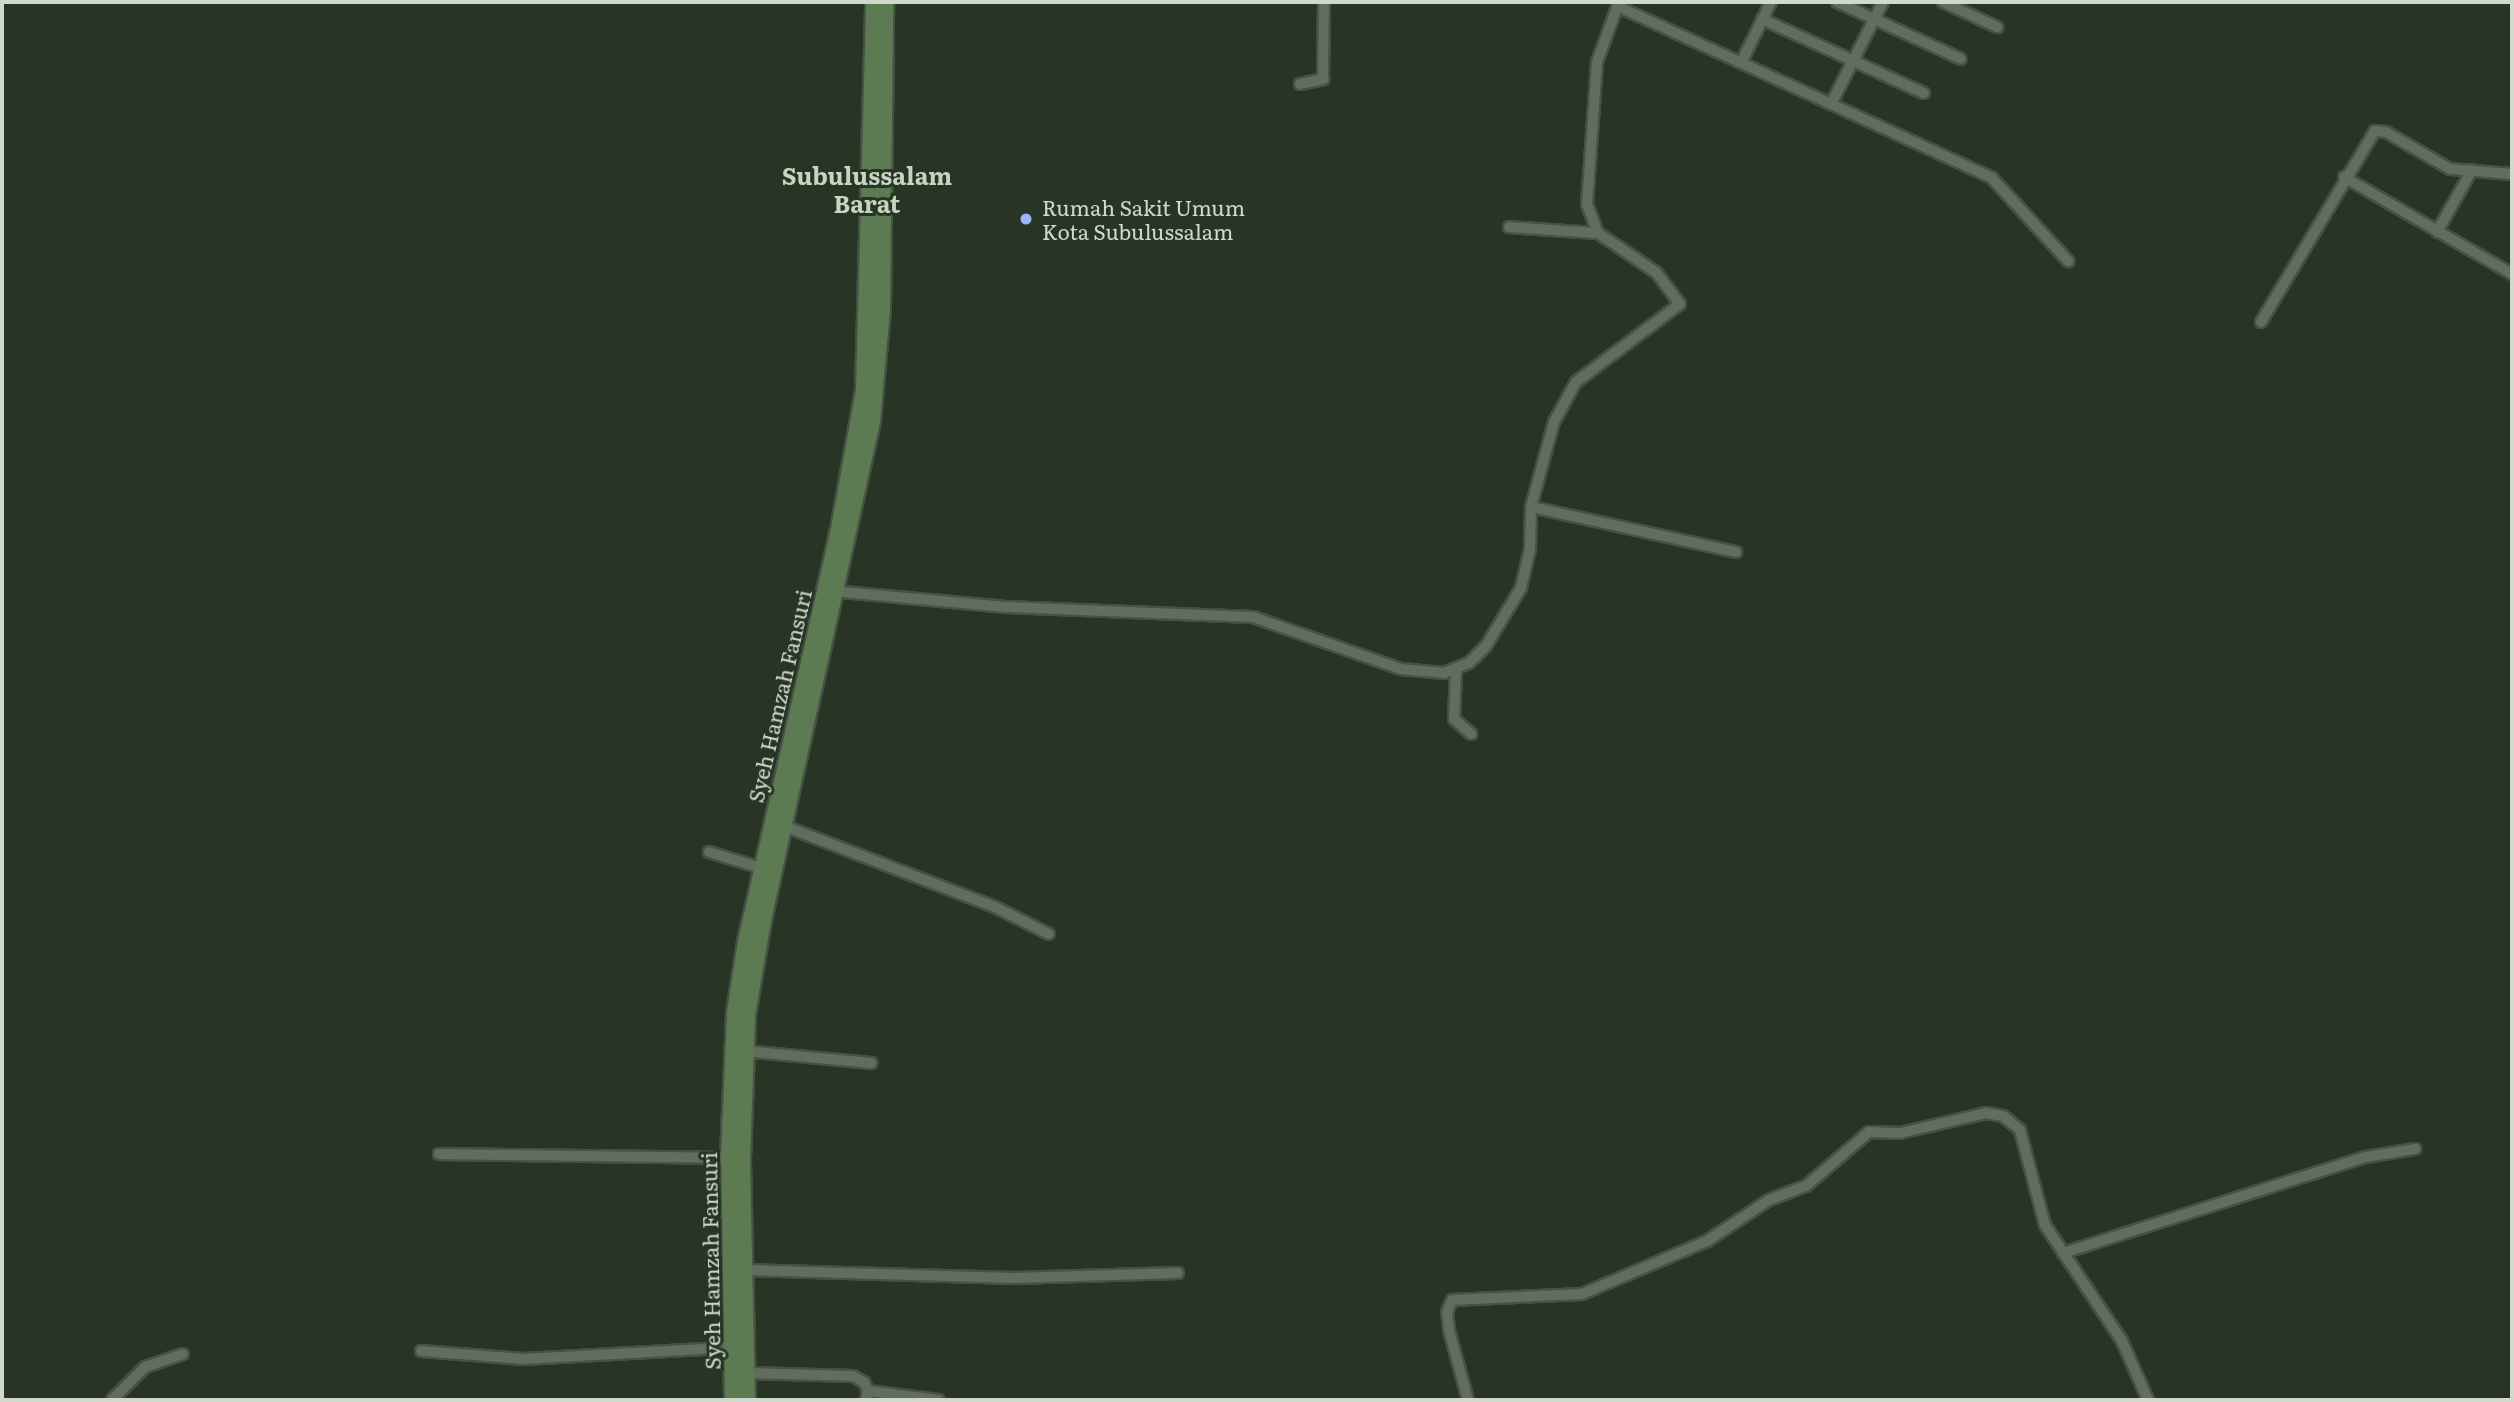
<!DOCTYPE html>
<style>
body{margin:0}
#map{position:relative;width:2514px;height:1402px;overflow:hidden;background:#283525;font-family:Literata,serif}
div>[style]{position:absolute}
.roads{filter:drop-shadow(2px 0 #475144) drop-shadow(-2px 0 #475144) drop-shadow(0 2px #475144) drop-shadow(0 -2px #475144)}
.minor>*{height:10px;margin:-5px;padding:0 5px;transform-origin:5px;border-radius:5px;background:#616e5d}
.secondary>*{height:16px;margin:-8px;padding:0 8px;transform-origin:8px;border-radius:8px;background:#5c7b53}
.dots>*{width:19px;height:19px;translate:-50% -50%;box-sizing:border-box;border:4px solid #283525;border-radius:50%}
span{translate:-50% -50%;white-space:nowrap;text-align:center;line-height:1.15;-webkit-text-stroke:6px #283525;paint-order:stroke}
.poi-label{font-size:21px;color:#d1d9cf}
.left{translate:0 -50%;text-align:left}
.street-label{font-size:21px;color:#d1d9cf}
.quarter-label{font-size:24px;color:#c5d5c1;font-weight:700}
.frame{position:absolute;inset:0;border:4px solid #d1d9cf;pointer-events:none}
</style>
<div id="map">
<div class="roads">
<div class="minor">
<i style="left:1837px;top:2px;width:136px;rotate:24.7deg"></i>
<i style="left:1943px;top:2px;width:60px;rotate:24.8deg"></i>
<i style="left:1617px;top:6px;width:413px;rotate:24.6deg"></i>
<i style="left:1992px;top:178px;width:113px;rotate:47.5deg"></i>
<i style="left:1762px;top:19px;width:178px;rotate:24.6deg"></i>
<i style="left:1742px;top:61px;width:66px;rotate:-63.8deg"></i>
<i style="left:1300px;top:84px;width:24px;rotate:-12deg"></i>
<i style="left:1323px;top:79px;width:77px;rotate:-89.3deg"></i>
<i style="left:1831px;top:104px;width:114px;rotate:-63deg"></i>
<i style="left:2344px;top:177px;width:194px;rotate:30deg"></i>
<i style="left:1509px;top:227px;width:89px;rotate:3.9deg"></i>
<i style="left:2437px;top:232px;width:71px;rotate:-60.6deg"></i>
<i style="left:2261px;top:322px;width:222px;rotate:-59.2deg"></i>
<i style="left:2375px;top:131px;width:11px;rotate:5deg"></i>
<i style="left:2386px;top:132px;width:74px;rotate:30deg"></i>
<i style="left:2450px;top:169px;width:62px;rotate:4.6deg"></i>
<i style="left:1531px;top:507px;width:210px;rotate:12.4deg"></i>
<i style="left:831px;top:591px;width:176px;rotate:5.2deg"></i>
<i style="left:1006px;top:607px;width:247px;rotate:2.3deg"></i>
<i style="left:1253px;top:617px;width:157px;rotate:19.4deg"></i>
<i style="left:1401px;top:669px;width:43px;rotate:5.3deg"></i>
<i style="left:1444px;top:673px;width:27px;rotate:-22deg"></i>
<i style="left:1469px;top:663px;width:24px;rotate:-45deg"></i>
<i style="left:1486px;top:646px;width:68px;rotate:-58.9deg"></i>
<i style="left:1521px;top:588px;width:39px;rotate:-77deg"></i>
<i style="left:1530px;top:550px;width:43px;rotate:-88.7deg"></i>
<i style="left:1531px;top:507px;width:88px;rotate:-74.9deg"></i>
<i style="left:1554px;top:422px;width:46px;rotate:-61.2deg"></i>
<i style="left:1576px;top:382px;width:130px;rotate:-36.9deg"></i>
<i style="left:1680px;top:304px;width:39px;rotate:-127deg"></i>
<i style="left:1657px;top:273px;width:71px;rotate:-145.9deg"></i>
<i style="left:1598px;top:233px;width:30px;rotate:-111deg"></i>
<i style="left:1587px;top:205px;width:143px;rotate:-86deg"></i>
<i style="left:1597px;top:62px;width:64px;rotate:-69.9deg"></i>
<i style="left:1456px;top:670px;width:49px;rotate:92.3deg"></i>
<i style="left:1454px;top:719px;width:23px;rotate:41deg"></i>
<i style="left:784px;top:826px;width:226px;rotate:21deg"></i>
<i style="left:995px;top:907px;width:60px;rotate:26.6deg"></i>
<i style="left:709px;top:852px;width:54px;rotate:17.1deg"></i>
<i style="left:744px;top:1051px;width:128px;rotate:5.4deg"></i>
<i style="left:439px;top:1154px;width:290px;rotate:0.8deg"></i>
<i style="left:2063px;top:1253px;width:318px;rotate:-17.6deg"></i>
<i style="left:2366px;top:1157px;width:50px;rotate:-9.3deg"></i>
<i style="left:745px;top:1270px;width:268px;rotate:1.7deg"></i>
<i style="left:1013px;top:1278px;width:165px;rotate:-1.7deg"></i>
<i style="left:421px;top:1351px;width:103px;rotate:4.4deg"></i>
<i style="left:524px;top:1359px;width:212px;rotate:-3.2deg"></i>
<i style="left:747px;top:1373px;width:106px;rotate:1.6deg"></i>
<i style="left:853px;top:1376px;width:13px;rotate:29deg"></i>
<i style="left:864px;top:1382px;width:10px;rotate:66deg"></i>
<i style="left:868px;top:1391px;width:9px;rotate:103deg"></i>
<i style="left:868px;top:1391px;width:71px;rotate:7.3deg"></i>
<i style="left:112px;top:1400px;width:47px;rotate:-45deg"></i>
<i style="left:145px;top:1367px;width:40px;rotate:-18.9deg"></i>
<i style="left:1468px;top:1400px;width:73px;rotate:-105.2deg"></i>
<i style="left:1449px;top:1330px;width:18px;rotate:-96deg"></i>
<i style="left:1447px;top:1312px;width:13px;rotate:-67deg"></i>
<i style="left:1452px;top:1300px;width:130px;rotate:-2.6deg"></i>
<i style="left:1582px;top:1294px;width:136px;rotate:-23deg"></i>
<i style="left:1707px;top:1241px;width:74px;rotate:-33.5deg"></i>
<i style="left:1769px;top:1200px;width:40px;rotate:-21deg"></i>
<i style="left:1806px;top:1186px;width:83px;rotate:-40.6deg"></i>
<i style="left:1869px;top:1132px;width:31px;rotate:2deg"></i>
<i style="left:1900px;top:1133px;width:88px;rotate:-13.1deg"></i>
<i style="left:1986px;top:1113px;width:17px;rotate:10deg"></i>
<i style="left:2003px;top:1116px;width:22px;rotate:39deg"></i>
<i style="left:2020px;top:1130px;width:98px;rotate:75.3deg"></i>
<i style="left:2045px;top:1225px;width:139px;rotate:56.4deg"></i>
<i style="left:2122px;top:1341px;width:64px;rotate:66.2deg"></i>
</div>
<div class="secondary">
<i style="left:733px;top:1400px;width:242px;rotate:-90.9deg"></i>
<i style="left:729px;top:1158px;width:145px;rotate:-87.6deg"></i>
<i style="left:735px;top:1013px;width:72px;rotate:-81.2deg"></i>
<i style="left:746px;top:942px;width:428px;rotate:-77.3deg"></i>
<i style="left:840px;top:524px;width:136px;rotate:-79.8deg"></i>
<i style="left:864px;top:390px;width:388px;rotate:-88.5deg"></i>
<i style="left:747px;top:1400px;width:239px;rotate:-91.2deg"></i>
<i style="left:742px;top:1161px;width:146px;rotate:-88deg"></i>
<i style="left:747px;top:1015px;width:96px;rotate:-80.4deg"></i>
<i style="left:763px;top:920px;width:511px;rotate:-77.68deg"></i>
<i style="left:872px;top:421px;width:112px;rotate:-84.9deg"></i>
<i style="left:882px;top:309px;width:307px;rotate:-89.4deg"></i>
</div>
</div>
<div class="dots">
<i style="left:1026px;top:219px;background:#9bb5fd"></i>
</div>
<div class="poi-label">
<span class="left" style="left:1042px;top:219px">Rumah Sakit Umum<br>Kota Subulussalam</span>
</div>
<div class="street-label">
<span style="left:779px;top:696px;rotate:-77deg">Syeh Hamzah Fansuri</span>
<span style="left:710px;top:1261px;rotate:-91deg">Syeh Hamzah Fansuri</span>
</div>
<div class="quarter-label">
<span style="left:867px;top:189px">Subulussalam<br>Barat</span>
</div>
<div class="frame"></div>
</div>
